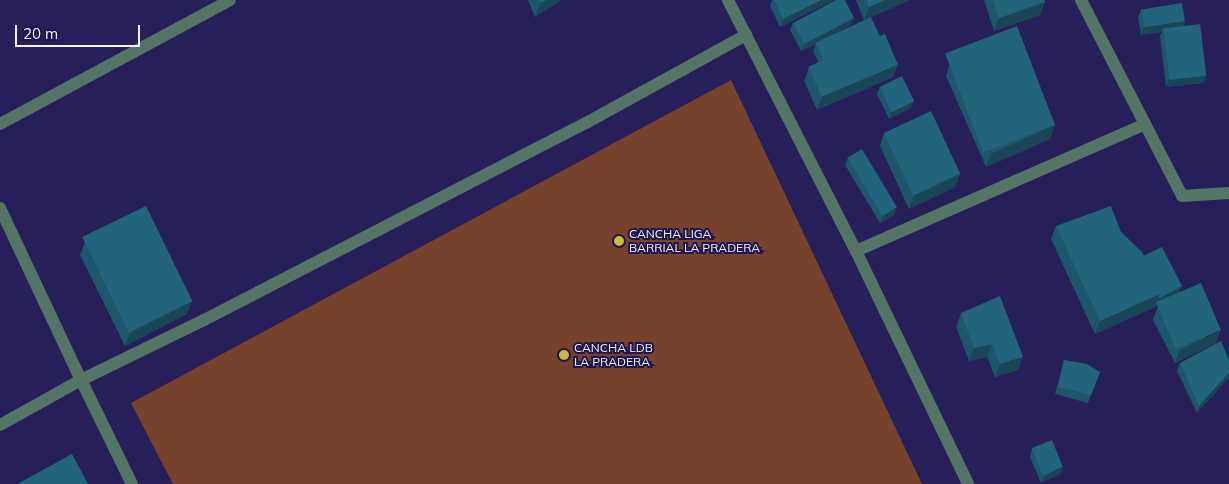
<!DOCTYPE html>
<style>
body{margin:0}
#map{position:relative;width:1229px;height:484px;overflow:hidden;background:#271f5a;font-family:Mulish,sans-serif}
div>[style]{position:absolute}
.green>*{inset:0;background:#76422b}
.minor>*{height:12px;margin:-6px;padding:0 6px;transform-origin:6px;border-radius:6px;background:#547566}
.wall>*{inset:0;background:#1d566a}
.shaded-wall>*{inset:0;background:#184656}
.building>*{inset:0;background:#22647b;transform-origin:0 0}
.dots>*{width:14px;height:14px;translate:-50% -50%;box-sizing:border-box;border:2px solid #1e144e;border-radius:50%}
span{translate:-50% -50%;white-space:nowrap;text-align:center;line-height:1.15;-webkit-text-stroke:4px #1e144e;paint-order:stroke}
.poi-label{font-size:12px;color:#f4f4fc}
.left{translate:0 -50%;text-align:left}
.scale{position:absolute;left:15px;top:25px;width:125px;height:22px;box-sizing:border-box;border:2px solid #f4f4fc;border-top:0;padding-left:6px;font-size:15px;line-height:18px;white-space:nowrap;color:#f4f4fc;-webkit-text-stroke:4px #1e144e;paint-order:stroke}
</style>
<div id="map">
<div class="green">
<i style="clip-path:polygon(731px 80px,922px 484px,173px 484px,131px 403px)"></i>
</div>
<div class="minor">
<i style="left:728px;top:0;width:282px;rotate:63deg"></i>
<i style="left:856px;top:251px;width:259px;rotate:64.3deg"></i>
<i style="left:1081px;top:0;width:220px;rotate:62.7deg"></i>
<i style="left:1182px;top:196px;width:47px;rotate:-3.7deg"></i>
<i style="left:0;top:124px;width:261px;rotate:-28.3deg"></i>
<i style="left:0;top:208px;width:190px;rotate:64.8deg"></i>
<i style="left:81px;top:380px;width:137px;rotate:-26deg"></i>
<i style="left:204px;top:320px;width:430px;rotate:-27.3deg"></i>
<i style="left:586px;top:123px;width:183px;rotate:-28.8deg"></i>
<i style="left:856px;top:251px;width:316px;rotate:-23.7deg"></i>
<i style="left:0;top:425px;width:93px;rotate:-29.1deg"></i>
<i style="left:81px;top:380px;width:116px;rotate:63.9deg"></i>
</div>
<div class="wall">
<i style="clip-path:polygon(528px 0,561px 0,535px 17px)"></i>
<i style="clip-path:polygon(772px 0,834px 0,780px 27px,770px 6px)"></i>
<i style="clip-path:polygon(856px 0,910px 0,864px 20px)"></i>
<i style="clip-path:polygon(984px 0,1044px 0,1045px 2px,1040px 15px,994px 31px)"></i>
<i style="clip-path:polygon(1141px 9px,1185px 21px,1184px 26px,1206px 76px,1203px 83px,1166px 87px,1160px 36px,1162px 32px,1141px 35px,1138px 17px)"></i>
<i style="clip-path:polygon(793px 23px,851px 25px,820px 42px,880px 36px,879px 37px,898px 64px,893px 77px,817px 110px,804px 81px,809px 67px,819px 63px,813px 51px,816px 44px,801px 51px,790px 30px)"></i>
<i style="clip-path:polygon(950px 63px,1055px 125px,1050px 139px,986px 167px,946px 76px)"></i>
<i style="clip-path:polygon(880px 87px,911px 108px,889px 119px,877px 94px)"></i>
<i style="clip-path:polygon(884px 133px,960px 174px,955px 187px,909px 209px,880px 146px)"></i>
<i style="clip-path:polygon(848px 158px,894px 215px,880px 223px,845px 165px)"></i>
<i style="clip-path:polygon(1056px 226px,1121px 232px,1179px 293px,1155px 307px,1095px 334px,1051px 239px)"></i>
<i style="clip-path:polygon(85px 242px,187px 314px,125px 346px,80px 255px)"></i>
<i style="clip-path:polygon(1158px 306px,1216px 343px,1175px 363px,1153px 320px)"></i>
<i style="clip-path:polygon(961px 313px,1018px 370px,995px 377px,987px 357px,969px 361px,956px 327px)"></i>
<i style="clip-path:polygon(1064px 360px,1100px 372px,1088px 403px,1055px 394px,1062px 368px)"></i>
<i style="clip-path:polygon(1229px 360px,1197px 413px,1177px 371px,1180px 363px)"></i>
<i style="clip-path:polygon(1032px 449px,1060px 474px,1041px 483px,1030px 457px)"></i>
</div>
<div class="shaded-wall">
<i style="clip-path:polygon(546px 0,561px 0,535px 17px,540px 3px)"></i>
<i style="clip-path:polygon(821px 0,834px 0,780px 27px,783px 19px)"></i>
<i style="clip-path:polygon(885px 0,910px 0,864px 20px,869px 7px)"></i>
<i style="clip-path:polygon(1045px 2px,1040px 15px,994px 31px,999px 18px)"></i>
<i style="clip-path:polygon(854px 18px,851px 25px,801px 51px,804px 44px)"></i>
<i style="clip-path:polygon(1185px 21px,1183px 29px,1163px 29px,1162px 32px,1141px 35px,1144px 27px)"></i>
<i style="clip-path:polygon(898px 64px,893px 77px,817px 110px,822px 97px)"></i>
<i style="clip-path:polygon(1206px 76px,1203px 83px,1166px 87px,1169px 79px)"></i>
<i style="clip-path:polygon(914px 101px,911px 108px,889px 119px,891px 111px)"></i>
<i style="clip-path:polygon(1055px 125px,1050px 139px,986px 167px,991px 154px)"></i>
<i style="clip-path:polygon(960px 174px,955px 187px,909px 209px,914px 196px)"></i>
<i style="clip-path:polygon(897px 207px,894px 215px,880px 223px,883px 216px)"></i>
<i style="clip-path:polygon(1182px 286px,1179px 293px,1155px 307px,1095px 334px,1100px 321px,1160px 294px)"></i>
<i style="clip-path:polygon(192px 301px,187px 314px,125px 346px,130px 333px)"></i>
<i style="clip-path:polygon(1221px 330px,1216px 343px,1175px 363px,1180px 350px)"></i>
<i style="clip-path:polygon(992px 344px,987px 357px,969px 361px,974px 348px)"></i>
<i style="clip-path:polygon(1023px 357px,1018px 370px,995px 377px,1000px 364px)"></i>
<i style="clip-path:polygon(1229px 373px,1229px 378px,1197px 413px,1199px 406px)"></i>
<i style="clip-path:polygon(1063px 467px,1060px 474px,1041px 483px,1044px 476px)"></i>
</div>
<div class="building">
<i style="clip-path:polygon(539px 0,546px 0,540px 3px)"></i>
<i style="clip-path:polygon(774px 0,821px 0,783px 19px)"></i>
<i style="clip-path:polygon(836px 0,845px 0,854px 18px,804px 44px,793px 23px)"></i>
<i style="clip-path:polygon(866px 0,885px 0,869px 7px)"></i>
<i style="clip-path:polygon(993px 0,1044px 0,1045px 2px,999px 18px)"></i>
<i style="left:1182px;top:3px;width:18px;height:41px;rotate:81deg"></i>
<i style="left:871px;top:17px;width:21px;height:61px;rotate:65deg"></i>
<i style="left:1200px;top:24px;width:52px;height:37px;rotate:83deg"></i>
<i style="left:1017px;top:26px;width:106px;height:77px;rotate:69deg"></i>
<i style="left:885px;top:34px;width:33px;height:83px;rotate:67deg"></i>
<i style="left:902px;top:76px;width:28px;height:25px;rotate:64deg"></i>
<i style="left:931px;top:111px;width:69px;height:52px;rotate:65deg"></i>
<i style="left:862px;top:149px;width:68px;height:17px;rotate:59deg"></i>
<i style="left:146px;top:206px;width:106px;height:71px;rotate:64deg"></i>
<i style="clip-path:polygon(1111px 206px,1121px 232px,1142px 252px,1160px 294px,1100px 321px,1056px 226px)"></i>
<i style="clip-path:polygon(1162px 247px,1182px 286px,1158px 299px,1160px 294px,1143px 256px)"></i>
<i style="left:1201px;top:283px;width:51px;height:49px;rotate:67deg"></i>
<i style="clip-path:polygon(1000px 296px,1023px 357px,1000px 364px,992px 344px,974px 348px,961px 313px)"></i>
<i style="clip-path:polygon(1221px 341px,1229px 360px,1229px 373px,1199px 406px,1180px 363px)"></i>
<i style="clip-path:polygon(1064px 360px,1087px 364px,1100px 372px,1091px 395px,1058px 387px)"></i>
<i style="left:1052px;top:440px;width:29px;height:22px;rotate:68deg"></i>
<i style="clip-path:polygon(72px 454px,88px 484px,19px 484px,19px 483px)"></i>
</div>
<div class="dots">
<i style="left:619px;top:241px;background:#c7bb3c"></i>
<i style="left:564px;top:355px;background:#c7bb3c"></i>
</div>
<div class="poi-label">
<span class="left" style="left:629px;top:241px">CANCHA LIGA<br>BARRIAL LA PRADERA</span>
<span class="left" style="left:574px;top:355px">CANCHA LDB<br>LA PRADERA</span>
</div>
<div class="scale">20 m</div>
</div>
